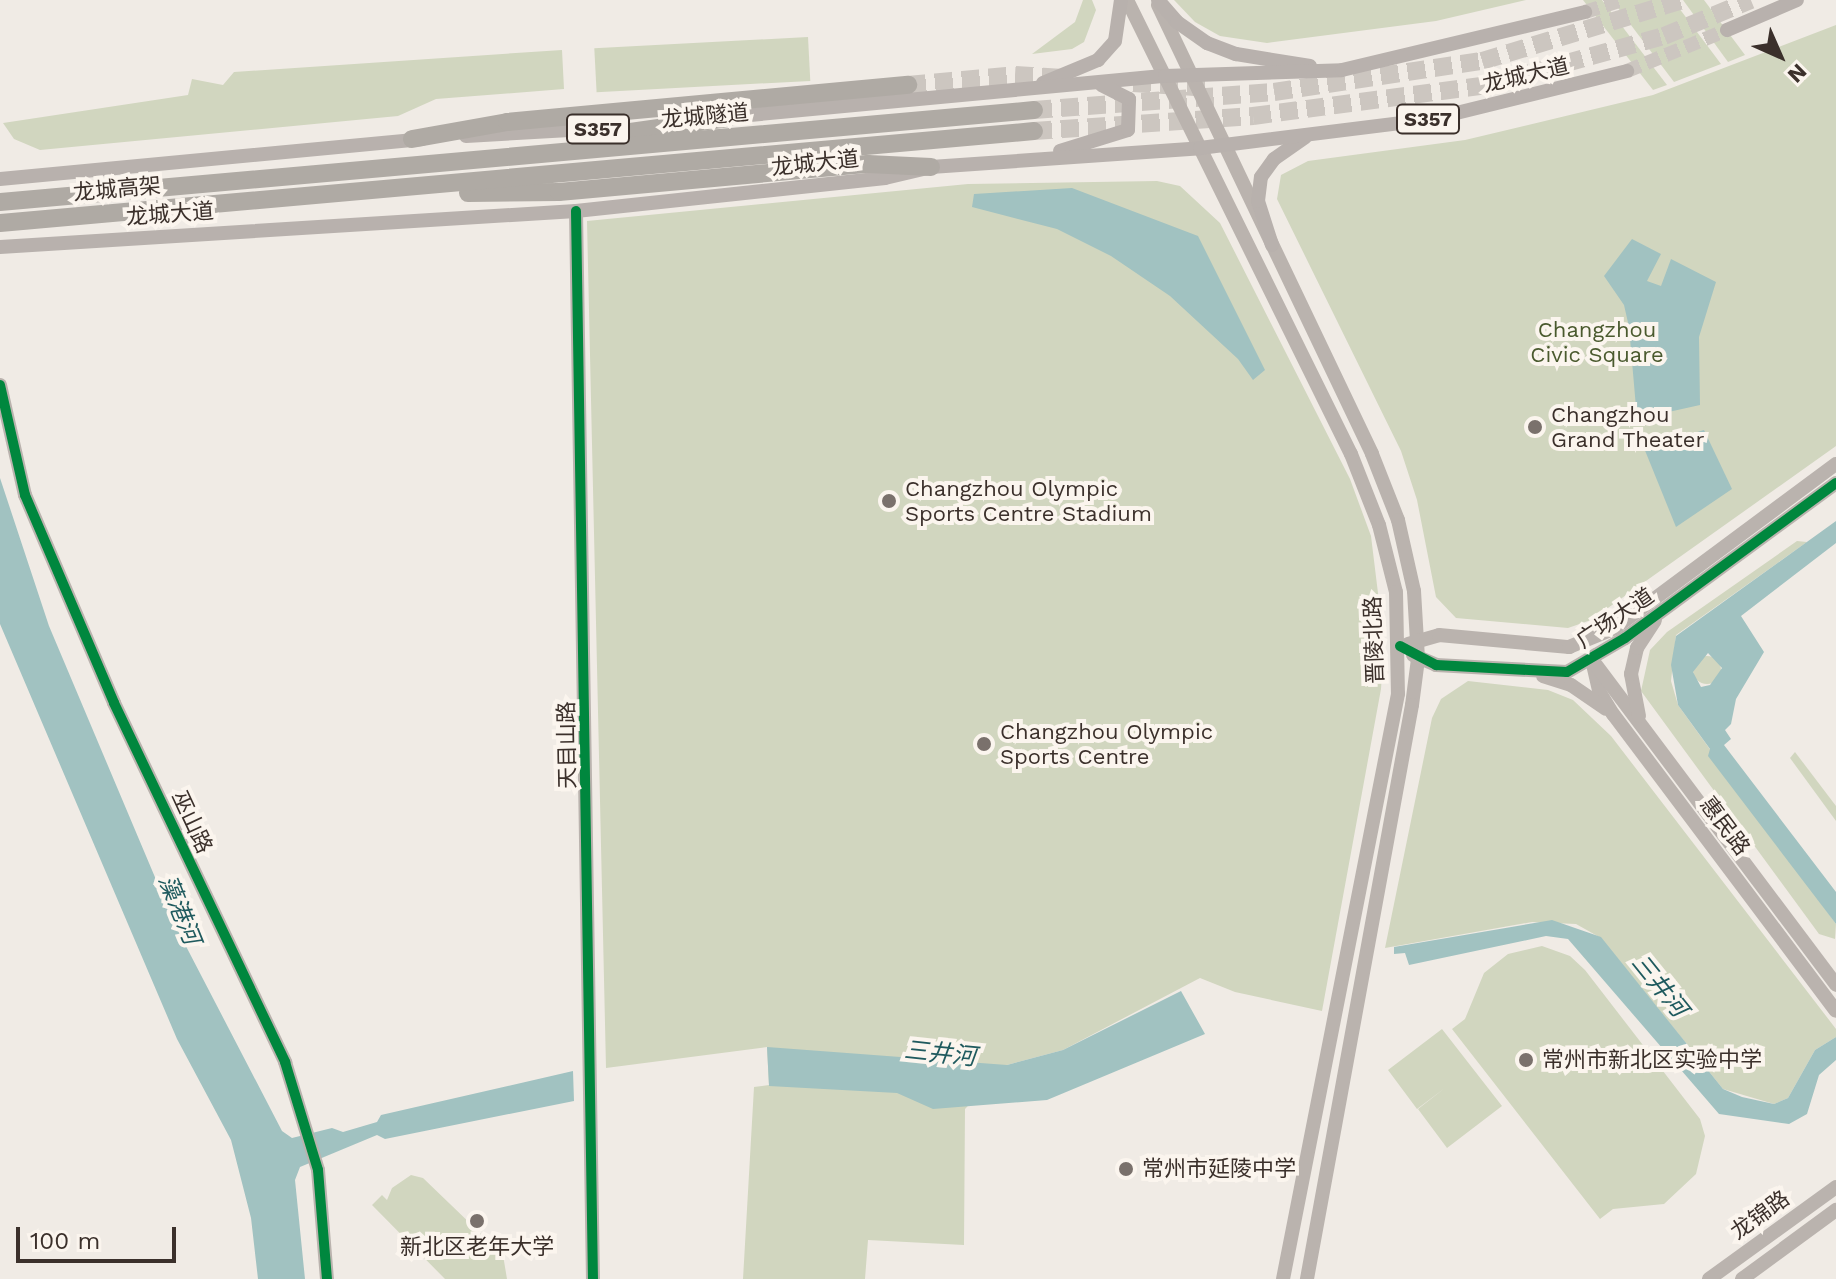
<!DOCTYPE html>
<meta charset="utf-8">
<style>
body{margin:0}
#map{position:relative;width:1836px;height:1279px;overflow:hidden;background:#f0ebe5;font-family:"Work Sans","Noto Sans SC",sans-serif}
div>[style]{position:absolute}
.green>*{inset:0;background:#d1d6bf;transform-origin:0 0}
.round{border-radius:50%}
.water>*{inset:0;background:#a1c2c1}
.primary-tunnel>*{height:14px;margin-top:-7px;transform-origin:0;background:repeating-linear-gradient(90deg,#ccc6c0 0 14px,transparent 0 21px)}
.highway-tunnel>*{height:18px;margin-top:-9px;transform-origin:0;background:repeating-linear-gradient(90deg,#ccc6c0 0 18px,transparent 0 27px)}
.secondary>*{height:14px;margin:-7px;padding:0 7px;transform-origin:7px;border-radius:7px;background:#bab3ae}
.primary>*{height:14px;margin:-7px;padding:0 7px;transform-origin:7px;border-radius:7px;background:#b8b1ad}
.highway>*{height:18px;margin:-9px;padding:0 9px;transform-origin:9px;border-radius:9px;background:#afaaa4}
.cycleway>*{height:10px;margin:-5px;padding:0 5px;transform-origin:5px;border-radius:5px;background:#00873e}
.dots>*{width:22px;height:22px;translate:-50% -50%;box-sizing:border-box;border:4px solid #fbf5ee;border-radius:50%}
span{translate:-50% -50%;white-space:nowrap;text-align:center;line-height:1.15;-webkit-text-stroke:8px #fbf5ee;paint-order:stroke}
.shield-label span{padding:2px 6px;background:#fbf5ee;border:2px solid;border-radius:6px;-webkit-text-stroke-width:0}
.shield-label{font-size:20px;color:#3b302b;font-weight:700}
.street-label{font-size:22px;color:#3b302b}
.park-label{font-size:22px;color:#4a5a2e}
.poi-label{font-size:22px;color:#3b302b}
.left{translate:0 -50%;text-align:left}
.water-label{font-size:24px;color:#1f5a5e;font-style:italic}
.north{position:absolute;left:1740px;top:16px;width:80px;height:80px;-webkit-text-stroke:6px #fbf5ee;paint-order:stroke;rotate:135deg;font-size:22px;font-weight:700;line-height:32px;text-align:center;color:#3b302b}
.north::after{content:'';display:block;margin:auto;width:28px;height:36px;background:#3b302b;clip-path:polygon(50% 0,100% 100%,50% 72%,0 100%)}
.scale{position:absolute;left:16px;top:1227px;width:160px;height:36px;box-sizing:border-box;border:4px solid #3b302b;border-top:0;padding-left:10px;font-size:24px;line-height:28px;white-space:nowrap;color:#3b302b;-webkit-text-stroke:6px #fbf5ee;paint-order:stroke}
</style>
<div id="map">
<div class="green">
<i style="clip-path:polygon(1083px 0,1092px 0,1096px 10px,1084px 42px,1072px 49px,1032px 54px,1075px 22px)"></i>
<i style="clip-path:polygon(1174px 0,1526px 0,1436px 21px,1267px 43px,1220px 36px,1195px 22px)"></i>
<i style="clip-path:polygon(1583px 0,1602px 0,1667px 85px,1653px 90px)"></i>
<i style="clip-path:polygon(1612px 0,1673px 0,1721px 64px,1674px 82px)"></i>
<i style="clip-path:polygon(1683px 0,1704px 0,1745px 55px,1728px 62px)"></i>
<i style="clip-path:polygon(1836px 25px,1836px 446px,1591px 620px,1568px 628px,1456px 618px,1436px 597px,1417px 500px,1401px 451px,1277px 199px,1281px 175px,1308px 161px,1465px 140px,1653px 95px)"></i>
<i style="left:808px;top:37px;width:44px;height:214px;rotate:87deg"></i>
<i style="clip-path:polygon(562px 50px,564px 89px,436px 99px,398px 116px,40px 150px,14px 139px,3px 123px,188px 95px,192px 79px,223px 85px,234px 72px)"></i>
<i style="clip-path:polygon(1157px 181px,1180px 186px,1220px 223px,1350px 479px,1371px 536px,1384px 642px,1381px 689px,1322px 1011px,1235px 992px,1200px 978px,1063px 1050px,1007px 1065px,965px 1109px,964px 1245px,868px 1240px,865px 1279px,743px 1279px,754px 1087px,769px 1085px,767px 1047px,606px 1068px,587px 221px,968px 184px)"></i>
<i style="clip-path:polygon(1797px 541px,1807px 542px,1676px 635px,1671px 681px,1678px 705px,1836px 924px,1835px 939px,1819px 934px,1641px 691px,1650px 650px,1667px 632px)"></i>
<i class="round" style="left:1693px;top:656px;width:28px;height:28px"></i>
<i style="clip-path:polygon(1468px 681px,1548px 690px,1573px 700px,1611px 736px,1836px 1029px,1836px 1037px,1815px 1050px,1788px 1098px,1774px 1104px,1723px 1089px,1601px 938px,1576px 924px,1532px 922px,1385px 948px,1432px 718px,1441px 699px)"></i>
<i style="clip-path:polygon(1795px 752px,1836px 806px,1836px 821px,1790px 758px)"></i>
<i style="clip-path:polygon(1542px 946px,1570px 956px,1585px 970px,1700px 1119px,1705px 1136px,1696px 1174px,1664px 1204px,1613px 1209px,1600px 1219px,1452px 1029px,1465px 1019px,1484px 973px,1508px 954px)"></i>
<i style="clip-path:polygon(1442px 1029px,1502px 1106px,1447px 1148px,1418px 1109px,1445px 1088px,1417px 1109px,1388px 1070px)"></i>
<i style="clip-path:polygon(411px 1175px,423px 1178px,503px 1255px,507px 1279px,445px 1279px,372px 1205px,382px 1195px,387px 1200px,392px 1188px)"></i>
</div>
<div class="water">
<i style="clip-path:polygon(1072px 188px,1198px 236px,1265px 370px,1253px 380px,1238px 359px,1170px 296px,1111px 256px,1057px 229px,972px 207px,974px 194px)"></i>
<i style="clip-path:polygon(1632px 239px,1661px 254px,1647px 281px,1661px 286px,1671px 259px,1716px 282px,1699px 337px,1700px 405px,1637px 419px,1629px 327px,1624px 305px,1604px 276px)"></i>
<i style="clip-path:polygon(1704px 430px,1732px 489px,1676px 527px,1644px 448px)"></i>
<i style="clip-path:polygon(0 478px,49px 626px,176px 927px,282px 1131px,292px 1138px,332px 1128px,343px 1132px,377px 1122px,381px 1115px,573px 1071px,574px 1101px,385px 1139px,377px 1135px,300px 1167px,295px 1180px,305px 1279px,258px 1279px,251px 1218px,231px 1140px,177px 1039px,0 624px)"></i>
<i style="clip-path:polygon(evenodd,1836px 521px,1836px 543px,1741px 616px,1764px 652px,1736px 699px,1731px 724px,1725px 730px,1731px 739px,1724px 745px,1836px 892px,1836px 924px,1708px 756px,1710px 749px,1678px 705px,1671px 665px,1676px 636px,1836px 521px,1708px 653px,1722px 668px,1710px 685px,1701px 687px,1693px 672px,1708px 653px)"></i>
<i style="clip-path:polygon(1552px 920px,1601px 937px,1723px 1089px,1742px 1097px,1774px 1104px,1788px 1098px,1815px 1050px,1836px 1037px,1836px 1060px,1819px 1075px,1807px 1114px,1789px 1124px,1719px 1114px,1568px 939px,1546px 936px,1409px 965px,1405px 953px,1394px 954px,1394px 947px)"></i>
<i style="clip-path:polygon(1181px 991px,1205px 1034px,1047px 1100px,933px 1109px,897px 1093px,769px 1086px,767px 1047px,1007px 1065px,1063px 1050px)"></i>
</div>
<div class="primary-tunnel">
<i style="left:1585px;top:12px;width:38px;rotate:-18deg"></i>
<i style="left:1627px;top:71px;width:108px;rotate:-22.3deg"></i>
</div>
<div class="highway-tunnel">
<i style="left:1133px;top:83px;width:78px;rotate:3.7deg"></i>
<i style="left:908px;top:85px;width:107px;rotate:-5.3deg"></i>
<i style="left:1015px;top:75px;width:48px;rotate:3.6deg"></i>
<i style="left:1034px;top:110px;width:241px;rotate:-4.3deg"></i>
<i style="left:1274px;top:92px;width:210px;rotate:-8.5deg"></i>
<i style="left:1482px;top:61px;width:210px;rotate:-16.9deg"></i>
<i style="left:1034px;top:131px;width:220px;rotate:-3.9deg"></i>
<i style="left:1253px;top:116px;width:236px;rotate:-7.5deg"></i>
<i style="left:1487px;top:85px;width:184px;rotate:-15.5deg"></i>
<i style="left:1664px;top:36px;width:94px;rotate:-22.5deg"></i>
</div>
<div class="secondary">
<i style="left:1127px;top:0;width:506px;rotate:63.74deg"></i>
<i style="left:1351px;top:454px;width:76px;rotate:68.5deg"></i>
<i style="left:1379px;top:525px;width:69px;rotate:75.8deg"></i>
<i style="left:1396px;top:592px;width:102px;rotate:88.9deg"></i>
<i style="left:1398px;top:694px;width:596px;rotate:101.12deg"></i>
<i style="left:1158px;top:5px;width:497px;rotate:64.5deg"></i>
<i style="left:1372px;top:454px;width:71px;rotate:68.5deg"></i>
<i style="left:1398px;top:520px;width:73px;rotate:77.3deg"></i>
<i style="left:1414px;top:591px;width:68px;rotate:86.6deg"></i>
<i style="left:1418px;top:659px;width:46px;rotate:97.4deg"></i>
<i style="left:1412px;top:705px;width:584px;rotate:100.37deg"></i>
<i style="left:576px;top:211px;width:1068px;rotate:89.09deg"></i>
<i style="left:0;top:385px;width:113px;rotate:77.2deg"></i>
<i style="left:25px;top:495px;width:226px;rotate:66.8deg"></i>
<i style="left:114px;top:703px;width:398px;rotate:64.5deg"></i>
<i style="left:285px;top:1062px;width:113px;rotate:73deg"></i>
<i style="left:318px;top:1170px;width:109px;rotate:85.3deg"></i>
<i style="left:1408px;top:644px;width:32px;rotate:-16deg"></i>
<i style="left:1439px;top:635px;width:131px;rotate:5.3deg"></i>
<i style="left:1569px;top:647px;width:50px;rotate:-22.4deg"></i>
<i style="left:1615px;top:628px;width:275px;rotate:-36.6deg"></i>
<i style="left:1413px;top:655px;width:25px;rotate:23deg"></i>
<i style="left:1436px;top:665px;width:131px;rotate:3.1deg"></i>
<i style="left:1567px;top:672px;width:67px;rotate:-30.4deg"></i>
<i style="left:1625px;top:638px;width:262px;rotate:-36.3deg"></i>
<i style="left:1596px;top:655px;width:6px;rotate:129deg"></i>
<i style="left:1592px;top:660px;width:32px;rotate:77deg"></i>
<i style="left:1599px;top:691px;width:27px;rotate:59deg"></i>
<i style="left:1613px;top:714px;width:371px;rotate:53.1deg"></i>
<i style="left:1596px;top:665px;width:400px;rotate:53.1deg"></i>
<i style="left:1543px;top:676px;width:29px;rotate:18deg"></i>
<i style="left:1571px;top:685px;width:42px;rotate:34.4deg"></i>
<i style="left:1639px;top:716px;width:43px;rotate:-100.8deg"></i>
<i style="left:1631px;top:674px;width:27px;rotate:-77deg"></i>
<i style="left:1637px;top:648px;width:33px;rotate:-57deg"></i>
<i style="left:1709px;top:1279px;width:157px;rotate:-35.9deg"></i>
<i style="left:1742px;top:1279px;width:117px;rotate:-36.3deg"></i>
</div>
<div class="primary">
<i style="left:1158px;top:0;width:29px;rotate:49deg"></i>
<i style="left:1177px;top:22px;width:37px;rotate:35deg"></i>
<i style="left:1207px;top:43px;width:31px;rotate:21deg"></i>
<i style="left:1236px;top:54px;width:75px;rotate:9.2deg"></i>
<i style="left:1727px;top:30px;width:76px;rotate:-23.2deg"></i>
<i style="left:1043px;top:83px;width:60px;rotate:-22.7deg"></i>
<i style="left:1098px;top:60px;width:25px;rotate:-48deg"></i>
<i style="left:1115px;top:41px;width:41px;rotate:-81.7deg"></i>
<i style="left:718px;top:118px;width:449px;rotate:-5.4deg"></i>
<i style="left:1165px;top:76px;width:177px;rotate:-1.9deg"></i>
<i style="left:1342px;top:70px;width:250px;rotate:-13.4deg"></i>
<i style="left:466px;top:136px;width:139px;rotate:-3.3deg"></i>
<i style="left:1060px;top:151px;width:71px;rotate:-17.2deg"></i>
<i style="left:1128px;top:130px;width:31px;rotate:-88deg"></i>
<i style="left:1129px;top:99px;width:31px;rotate:-153deg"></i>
<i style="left:0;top:179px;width:424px;rotate:-5.4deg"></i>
<i style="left:1272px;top:245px;width:46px;rotate:-107.7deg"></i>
<i style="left:1258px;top:201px;width:24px;rotate:-83deg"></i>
<i style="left:1261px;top:177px;width:22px;rotate:-54deg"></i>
<i style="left:1274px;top:159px;width:38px;rotate:-35deg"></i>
<i style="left:0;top:247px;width:577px;rotate:-3.58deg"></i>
<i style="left:576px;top:211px;width:311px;rotate:-6.1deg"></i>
<i style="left:885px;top:178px;width:47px;rotate:-13.4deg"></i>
<i style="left:931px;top:167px;width:270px;rotate:-4deg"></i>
<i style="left:1200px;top:148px;width:234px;rotate:-7.1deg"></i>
<i style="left:1432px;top:119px;width:201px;rotate:-13.8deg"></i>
</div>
<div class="highway">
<i style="left:588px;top:138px;width:141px;rotate:-8.1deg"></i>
<i style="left:412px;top:139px;width:97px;rotate:-10.1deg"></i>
<i style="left:507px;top:122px;width:403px;rotate:-5.3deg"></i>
<i style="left:468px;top:193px;width:91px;rotate:-0.6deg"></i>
<i style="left:559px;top:192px;width:310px;rotate:-5.2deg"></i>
<i style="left:868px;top:164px;width:63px;rotate:2.7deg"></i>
<i style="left:0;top:202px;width:1038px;rotate:-5.08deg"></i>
<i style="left:0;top:223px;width:1038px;rotate:-5.08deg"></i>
</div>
<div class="cycleway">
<i style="left:576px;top:211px;width:1068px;rotate:89.09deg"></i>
<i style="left:0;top:385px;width:113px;rotate:77.2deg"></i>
<i style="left:25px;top:495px;width:226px;rotate:66.8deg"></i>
<i style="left:114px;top:703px;width:398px;rotate:64.5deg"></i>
<i style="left:285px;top:1062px;width:113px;rotate:73deg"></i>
<i style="left:318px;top:1170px;width:109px;rotate:85.3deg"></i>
<i style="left:1400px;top:646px;width:41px;rotate:27.8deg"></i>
<i style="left:1436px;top:665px;width:131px;rotate:3.1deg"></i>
<i style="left:1567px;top:672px;width:67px;rotate:-30.4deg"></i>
<i style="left:1625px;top:638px;width:262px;rotate:-36.3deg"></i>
</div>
<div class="dots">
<i style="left:1535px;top:427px;background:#7a716c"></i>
<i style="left:889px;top:501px;background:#7a716c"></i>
<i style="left:984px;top:744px;background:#7a716c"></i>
<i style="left:1526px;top:1060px;background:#7a716c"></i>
<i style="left:1126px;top:1169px;background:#7a716c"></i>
<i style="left:477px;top:1221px;background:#7a716c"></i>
</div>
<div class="shield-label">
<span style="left:1428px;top:119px">S357</span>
<span style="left:598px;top:129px">S357</span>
</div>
<div class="street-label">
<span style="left:1526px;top:75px;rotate:-13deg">龙城大道</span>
<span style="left:705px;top:116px;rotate:-5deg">龙城隧道</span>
<span style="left:815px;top:163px;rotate:-6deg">龙城大道</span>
<span style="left:117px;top:189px;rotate:-5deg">龙城高架</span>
<span style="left:170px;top:214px;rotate:-4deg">龙城大道</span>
<span style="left:1615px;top:618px;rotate:-34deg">广场大道</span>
<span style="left:1374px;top:640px;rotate:-92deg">晋陵北路</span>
<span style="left:567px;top:745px;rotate:-91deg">天目山路</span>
<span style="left:192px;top:822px;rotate:65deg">巫山路</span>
<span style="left:1725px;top:826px;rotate:53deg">惠民路</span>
<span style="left:1760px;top:1215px;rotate:-36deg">龙锦路</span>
</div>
<div class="park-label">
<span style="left:1597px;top:342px">Changzhou<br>Civic Square</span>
</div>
<div class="poi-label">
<span class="left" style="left:1551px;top:427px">Changzhou<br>Grand Theater</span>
<span class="left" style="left:905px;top:501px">Changzhou Olympic<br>Sports Centre Stadium</span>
<span class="left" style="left:1000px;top:744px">Changzhou Olympic<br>Sports Centre</span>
<span class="left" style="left:1542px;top:1060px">常州市新北区实验中学</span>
<span class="left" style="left:1142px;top:1169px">常州市延陵中学</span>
<span style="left:477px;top:1247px">新北区老年大学</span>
</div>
<div class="water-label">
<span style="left:179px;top:910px;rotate:68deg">藻港河</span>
<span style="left:1659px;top:986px;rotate:51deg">三井河</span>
<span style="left:940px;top:1054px;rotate:6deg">三井河</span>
</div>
<div class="north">N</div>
<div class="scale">100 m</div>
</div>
